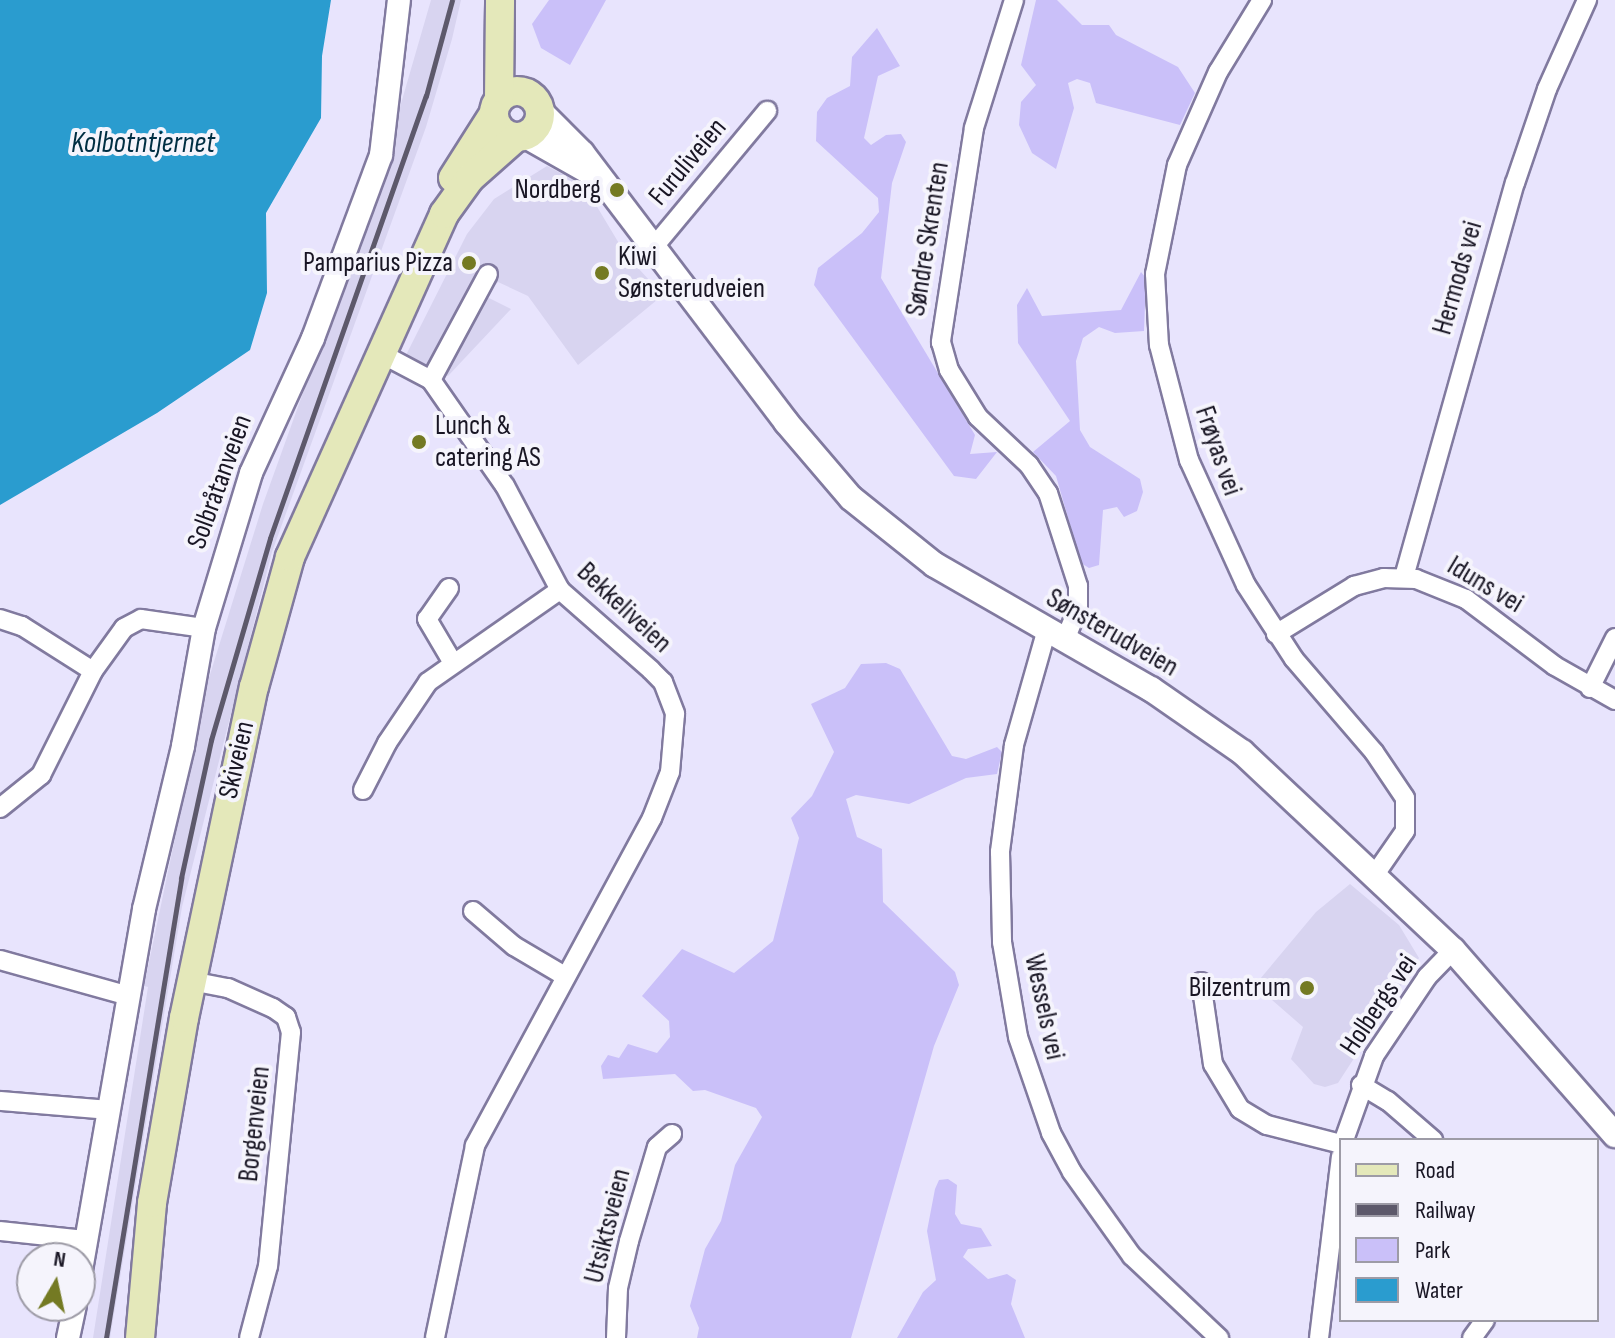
<!DOCTYPE html>
<meta charset="utf-8">
<style>
body{margin:0}
#map{position:relative;width:1615px;height:1338px;overflow:hidden;background:#e8e4fd;font-family:"Sofia Sans Condensed",sans-serif}
div>[style]{position:absolute}
.built>*{inset:0;background:#d8d4f0}
.green>*{inset:0;background:#cac0f9}
.water>*{inset:0;background:#2a9ccf}
.roads{filter:drop-shadow(2px 0 #817a9f) drop-shadow(-2px 0 #817a9f) drop-shadow(0 2px #817a9f) drop-shadow(0 -2px #817a9f)}
.minor>*{height:18px;margin:-9px;padding:0 9px;transform-origin:9px;border-radius:9px;background:#fff}
.tertiary>*{height:22px;margin:-11px;padding:0 11px;transform-origin:11px;border-radius:11px;background:#fff}
.secondary>*{height:24px;margin:-12px;padding:0 12px;transform-origin:12px;border-radius:12px;background:#fff}
.primary>*{height:28px;margin:-14px;padding:0 14px;transform-origin:14px;border-radius:14px;background:#e4e8ba}
.primary>.ring{margin:-14px;padding:0;box-sizing:content-box;background:none;border:28px solid #e4e8ba;border-radius:50%}
.rail>*{height:5px;margin:-2.5px;padding:0 2.5px;transform-origin:2.5px;border-radius:2.5px;background:#5d596b}
.dots>*{width:22px;height:22px;translate:-50% -50%;box-sizing:border-box;border:4px solid #f5f4fc;border-radius:50%}
span{translate:-50% -50%;white-space:nowrap;text-align:center;line-height:1.15;-webkit-text-stroke:8px #f5f4fc;paint-order:stroke}
.street-label{font-size:28px;color:#191624}
.poi-label{font-size:28px;color:#191624}
.right{translate:-100% -50%;text-align:right}
.left{translate:0 -50%;text-align:left}
.water-label{font-size:30px;color:#002e43;font-style:italic}
.legend{position:absolute;left:1339px;top:1138px;width:260px;height:184px;box-sizing:border-box;background:#f5f4fc;border:2px solid #9d9ba6;margin:0;padding:10px 14px;list-style:none;font-size:24px;color:#191624}
.legend li{display:flex;align-items:center;gap:16px;height:40px}
.legend b{width:40px;border:2px solid #9d9ba6}
.north{position:absolute;left:16px;top:1242px;width:80px;height:80px;box-sizing:border-box;background:#f5f4fc;border:2px solid #9d9ba6;border-radius:50%;rotate:9deg;font-size:22px;font-weight:700;line-height:32px;text-align:center;color:#191624}
.north::after{content:'';display:block;margin:auto;width:28px;height:36px;background:#747a23;clip-path:polygon(50% 0,100% 100%,50% 72%,0 100%)}
</style>
<div id="map">
<div class="built">
<i style="clip-path:polygon(431px 0,461px 0,452px 39px,426px 127px,272px 552px,182px 907px,110px 1338px,93px 1338px,148px 987px,144px 986px,208px 681px,263px 504px,376px 190px)"></i>
<i style="clip-path:polygon(547px 166px,574px 180px,593px 200px,626px 255px,663px 295px,578px 365px,528px 296px,498px 282px,485px 296px,511px 309px,448px 376px,406px 355px,467px 234px,494px 199px)"></i>
<i style="clip-path:polygon(1350px 884px,1399px 925px,1419px 958px,1338px 1083px,1325px 1087px,1314px 1084px,1291px 1059px,1303px 1027px,1255px 985px,1316px 912px)"></i>
</div>
<div class="green">
<i style="clip-path:polygon(549px 0,606px 0,570px 65px,541px 48px,532px 24px)"></i>
<i style="clip-path:polygon(1036px 0,1057px 0,1082px 25px,1109px 25px,1116px 35px,1178px 67px,1195px 93px,1180px 125px,1096px 103px,1090px 83px,1077px 79px,1068px 83px,1074px 108px,1056px 169px,1032px 153px,1019px 125px,1021px 102px,1036px 85px,1021px 65px)"></i>
<i style="clip-path:polygon(877px 28px,900px 66px,878px 76px,864px 138px,871px 145px,886px 135px,901px 134px,906px 142px,892px 183px,881px 278px,975px 435px,970px 454px,997px 452px,976px 479px,954px 476px,814px 285px,818px 268px,862px 233px,879px 212px,878px 198px,816px 141px,817px 112px,827px 98px,850px 86px,852px 57px)"></i>
<i style="clip-path:polygon(1141px 272px,1146px 278px,1144px 331px,1115px 333px,1099px 327px,1083px 338px,1076px 361px,1080px 430px,1090px 447px,1140px 479px,1143px 492px,1137px 511px,1124px 517px,1117px 507px,1103px 510px,1099px 565px,1089px 568px,1081px 563px,1056px 476px,1033px 452px,1070px 421px,1018px 343px,1017px 305px,1027px 288px,1042px 316px,1121px 310px)"></i>
<i style="clip-path:polygon(886px 663px,900px 669px,952px 756px,966px 759px,997px 747px,1002px 752px,997px 774px,966px 778px,909px 804px,856px 795px,846px 799px,857px 837px,882px 849px,883px 902px,955px 972px,959px 985px,934px 1046px,851px 1338px,697px 1338px,699px 1328px,690px 1306px,705px 1249px,721px 1221px,735px 1165px,762px 1117px,756px 1108px,705px 1090px,693px 1091px,675px 1074px,603px 1079px,601px 1066px,608px 1055px,619px 1058px,628px 1044px,657px 1053px,670px 1037px,669px 1021px,642px 996px,682px 949px,734px 973px,773px 941px,799px 838px,791px 818px,812px 796px,834px 752px,811px 704px,845px 688px,861px 664px)"></i>
<i style="clip-path:polygon(948px 1179px,957px 1185px,955px 1214px,961px 1224px,981px 1228px,992px 1246px,968px 1249px,963px 1257px,988px 1279px,1007px 1274px,1016px 1280px,1011px 1304px,1025px 1338px,897px 1338px,923px 1292px,936px 1280px,927px 1231px,935px 1189px,939px 1180px)"></i>
</div>
<div class="water">
<i style="clip-path:polygon(0 0,331px 0,322px 56px,321px 118px,266px 213px,267px 293px,250px 350px,157px 413px,0 505px)"></i>
</div>
<div class="roads">
<div class="minor">
<i style="left:1014px;top:0;width:134px;rotate:107.4deg"></i>
<i style="left:974px;top:128px;width:217px;rotate:98.8deg"></i>
<i style="left:941px;top:342px;width:29px;rotate:74deg"></i>
<i style="left:949px;top:370px;width:55px;rotate:58.3deg"></i>
<i style="left:978px;top:417px;width:70px;rotate:43.3deg"></i>
<i style="left:1029px;top:465px;width:34px;rotate:56deg"></i>
<i style="left:1048px;top:493px;width:98px;rotate:72.1deg"></i>
<i style="left:1078px;top:586px;width:22px;rotate:90deg"></i>
<i style="left:1078px;top:608px;width:35px;rotate:112deg"></i>
<i style="left:1262px;top:0;width:84px;rotate:121.4deg"></i>
<i style="left:1218px;top:72px;width:102px;rotate:113.8deg"></i>
<i style="left:1177px;top:165px;width:111px;rotate:101.4deg"></i>
<i style="left:1155px;top:274px;width:71px;rotate:86.8deg"></i>
<i style="left:1159px;top:345px;width:119px;rotate:75.4deg"></i>
<i style="left:1189px;top:460px;width:137px;rotate:65.5deg"></i>
<i style="left:1246px;top:585px;width:88px;rotate:57deg"></i>
<i style="left:1294px;top:659px;width:123px;rotate:49.3deg"></i>
<i style="left:1374px;top:752px;width:55px;rotate:56deg"></i>
<i style="left:1405px;top:798px;width:33px;rotate:90deg"></i>
<i style="left:1405px;top:831px;width:51px;rotate:124.6deg"></i>
<i style="left:652px;top:249px;width:180px;rotate:-50.2deg"></i>
<i style="left:380px;top:353px;width:58px;rotate:27.9deg"></i>
<i style="left:431px;top:380px;width:129px;rotate:55.1deg"></i>
<i style="left:505px;top:486px;width:118px;rotate:62.1deg"></i>
<i style="left:560px;top:590px;width:121px;rotate:41.3deg"></i>
<i style="left:651px;top:670px;width:17px;rotate:45deg"></i>
<i style="left:663px;top:682px;width:34px;rotate:69deg"></i>
<i style="left:675px;top:714px;width:58px;rotate:94.9deg"></i>
<i style="left:670px;top:772px;width:49px;rotate:111.4deg"></i>
<i style="left:652px;top:818px;width:373px;rotate:118.4deg"></i>
<i style="left:475px;top:1146px;width:196px;rotate:101.8deg"></i>
<i style="left:431px;top:380px;width:120px;rotate:-61.7deg"></i>
<i style="left:1404px;top:577px;width:409px;rotate:-74.3deg"></i>
<i style="left:1515px;top:183px;width:99px;rotate:-71.2deg"></i>
<i style="left:1547px;top:89px;width:98px;rotate:-65.8deg"></i>
<i style="left:449px;top:588px;width:38px;rotate:125deg"></i>
<i style="left:427px;top:619px;width:51px;rotate:59.4deg"></i>
<i style="left:0;top:619px;width:23px;rotate:18deg"></i>
<i style="left:22px;top:626px;width:84px;rotate:32.4deg"></i>
<i style="left:1047px;top:629px;width:121px;rotate:105.9deg"></i>
<i style="left:1014px;top:745px;width:108px;rotate:97.5deg"></i>
<i style="left:1000px;top:852px;width:90px;rotate:88.7deg"></i>
<i style="left:1002px;top:942px;width:96px;rotate:80.4deg"></i>
<i style="left:1018px;top:1037px;width:102px;rotate:71deg"></i>
<i style="left:1051px;top:1133px;width:44px;rotate:61.7deg"></i>
<i style="left:1072px;top:1172px;width:103px;rotate:54.5deg"></i>
<i style="left:1132px;top:1256px;width:120px;rotate:43.3deg"></i>
<i style="left:1276px;top:634px;width:92px;rotate:-31.6deg"></i>
<i style="left:1354px;top:586px;width:31px;rotate:-15deg"></i>
<i style="left:1384px;top:578px;width:32px;rotate:2deg"></i>
<i style="left:1416px;top:579px;width:54px;rotate:21.8deg"></i>
<i style="left:1466px;top:599px;width:111px;rotate:37deg"></i>
<i style="left:1555px;top:666px;width:69px;rotate:29.5deg"></i>
<i style="left:1590px;top:688px;width:56px;rotate:-63.4deg"></i>
<i style="left:363px;top:790px;width:53px;rotate:-62.9deg"></i>
<i style="left:387px;top:743px;width:73px;rotate:-56.1deg"></i>
<i style="left:428px;top:682px;width:161px;rotate:-34.9deg"></i>
<i style="left:0;top:808px;width:53px;rotate:-38.8deg"></i>
<i style="left:41px;top:775px;width:116px;rotate:-63.4deg"></i>
<i style="left:93px;top:671px;width:53px;rotate:-54.2deg"></i>
<i style="left:124px;top:628px;width:19px;rotate:-28deg"></i>
<i style="left:141px;top:619px;width:64px;rotate:8.1deg"></i>
<i style="left:473px;top:911px;width:54px;rotate:40.5deg"></i>
<i style="left:514px;top:946px;width:57px;rotate:30.6deg"></i>
<i style="left:0;top:960px;width:134px;rotate:15.6deg"></i>
<i style="left:191px;top:981px;width:38px;rotate:11deg"></i>
<i style="left:228px;top:988px;width:49px;rotate:24deg"></i>
<i style="left:273px;top:1008px;width:16px;rotate:35deg"></i>
<i style="left:286px;top:1017px;width:16px;rotate:72deg"></i>
<i style="left:291px;top:1032px;width:235px;rotate:95.6deg"></i>
<i style="left:268px;top:1266px;width:74px;rotate:104.8deg"></i>
<i style="left:1201px;top:982px;width:83px;rotate:81.7deg"></i>
<i style="left:1213px;top:1064px;width:52px;rotate:59deg"></i>
<i style="left:1240px;top:1109px;width:31px;rotate:31deg"></i>
<i style="left:1267px;top:1125px;width:76px;rotate:14.4deg"></i>
<i style="left:1361px;top:1085px;width:31px;rotate:31deg"></i>
<i style="left:1388px;top:1101px;width:60px;rotate:40.9deg"></i>
<i style="left:0;top:1101px;width:110px;rotate:4.7deg"></i>
<i style="left:1344px;top:1140px;width:89px;rotate:-70.3deg"></i>
<i style="left:1374px;top:1056px;width:95px;rotate:-56.1deg"></i>
<i style="left:1427px;top:977px;width:37px;rotate:-46deg"></i>
<i style="left:0;top:1231px;width:86px;rotate:6deg"></i>
<i style="left:616px;top:1338px;width:50px;rotate:-87.7deg"></i>
<i style="left:618px;top:1288px;width:48px;rotate:-76.8deg"></i>
<i style="left:629px;top:1241px;width:98px;rotate:-73.4deg"></i>
<i style="left:657px;top:1147px;width:20px;rotate:-41deg"></i>
<i style="left:1319px;top:1338px;width:183px;rotate:-83.1deg"></i>
<i style="left:1472px;top:1338px;width:22px;rotate:-54deg"></i>
</div>
<div class="tertiary">
<i style="left:80px;top:1276px;width:373px;rotate:-80.1deg"></i>
<i style="left:144px;top:909px;width:168px;rotate:-76.5deg"></i>
<i style="left:183px;top:746px;width:120px;rotate:-79.9deg"></i>
<i style="left:204px;top:628px;width:162px;rotate:-73.1deg"></i>
<i style="left:251px;top:473px;width:149px;rotate:-65.3deg"></i>
<i style="left:313px;top:338px;width:195px;rotate:-69.6deg"></i>
<i style="left:381px;top:155px;width:156px;rotate:-83.4deg"></i>
<i style="left:68px;top:1338px;width:33px;rotate:-78deg"></i>
</div>
<div class="secondary">
<i style="left:540px;top:111px;width:59px;rotate:45deg"></i>
<i style="left:582px;top:153px;width:338px;rotate:52.8deg"></i>
<i style="left:786px;top:422px;width:100px;rotate:49.5deg"></i>
<i style="left:851px;top:498px;width:107px;rotate:38.6deg"></i>
<i style="left:935px;top:565px;width:249px;rotate:29.9deg"></i>
<i style="left:1151px;top:689px;width:111px;rotate:34.7deg"></i>
<i style="left:1242px;top:752px;width:289px;rotate:43.2deg"></i>
<i style="left:1453px;top:950px;width:246px;rotate:48.8deg"></i>
<i style="left:526px;top:136px;width:69px;rotate:29.5deg"></i>
</div>
<div class="primary">
<i class="ring" style="left:494px;top:91px;width:18px;height:18px"></i>
<i style="left:499px;top:99px;width:99px;rotate:-89.4deg"></i>
<i style="left:453px;top:178px;width:75px;rotate:-57.6deg"></i>
<i style="left:140px;top:1338px;width:136px;rotate:-84.9deg"></i>
<i style="left:152px;top:1203px;width:188px;rotate:-80.2deg"></i>
<i style="left:184px;top:1018px;width:338px;rotate:-78.1deg"></i>
<i style="left:254px;top:687px;width:135px;rotate:-74.5deg"></i>
<i style="left:290px;top:557px;width:376px;rotate:-65.8deg"></i>
<i style="left:444px;top:214px;width:44px;rotate:-54.2deg"></i>
<i style="left:470px;top:178px;width:60px;rotate:-41.6deg"></i>
</div>
</div>
<div class="rail">
<i style="left:106px;top:1338px;width:466px;rotate:-80.7deg"></i>
<i style="left:181px;top:878px;width:141px;rotate:-77.7deg"></i>
<i style="left:211px;top:740px;width:210px;rotate:-73.7deg"></i>
<i style="left:270px;top:538px;width:469px;rotate:-70.6deg"></i>
<i style="left:426px;top:96px;width:99px;rotate:-74.8deg"></i>
</div>
<div class="dots">
<i style="left:617px;top:190px;background:#747a23"></i>
<i style="left:469px;top:263px;background:#747a23"></i>
<i style="left:602px;top:273px;background:#747a23"></i>
<i style="left:419px;top:442px;background:#747a23"></i>
<i style="left:1307px;top:988px;background:#747a23"></i>
</div>
<div class="street-label">
<span style="left:688px;top:162px;rotate:-50deg">Furuliveien</span>
<span style="left:928px;top:239px;rotate:-81deg">Søndre Skrenten</span>
<span style="left:1458px;top:278px;rotate:-74deg">Hermods vei</span>
<span style="left:1218px;top:451px;rotate:71deg">Frøyas vei</span>
<span style="left:220px;top:482px;rotate:-70deg">Solbråtanveien</span>
<span style="left:1485px;top:585px;rotate:31deg">Iduns vei</span>
<span style="left:624px;top:608px;rotate:43deg">Bekkeliveien</span>
<span style="left:1112px;top:633px;rotate:30deg">Sønsterudveien</span>
<span style="left:237px;top:760px;rotate:-77deg">Skiveien</span>
<span style="left:1379px;top:1005px;rotate:-56deg">Holbergs vei</span>
<span style="left:1044px;top:1007px;rotate:78deg">Wessels vei</span>
<span style="left:255px;top:1124px;rotate:-84deg">Borgenveien</span>
<span style="left:608px;top:1226px;rotate:-76deg">Utsiktsveien</span>
</div>
<div class="poi-label">
<span class="right" style="left:601px;top:190px">Nordberg</span>
<span class="left" style="left:618px;top:273px">Kiwi<br>Sønsterudveien</span>
<span class="right" style="left:453px;top:263px">Pamparius Pizza</span>
<span class="left" style="left:435px;top:442px">Lunch &amp;<br>catering AS</span>
<span class="right" style="left:1291px;top:988px">Bilzentrum</span>
</div>
<div class="water-label">
<span style="left:143px;top:143px">Kolbotntjernet</span>
</div>
<ul class="legend">
<li><b style="height:10px;background:#e4e8ba"></b>Road</li>
<li><b style="height:10px;background:#5d596b"></b>Railway</li>
<li><b style="height:22px;background:#cac0f9"></b>Park</li>
<li><b style="height:22px;background:#2a9ccf"></b>Water</li>
</ul>
<div class="north">N</div>
</div>
